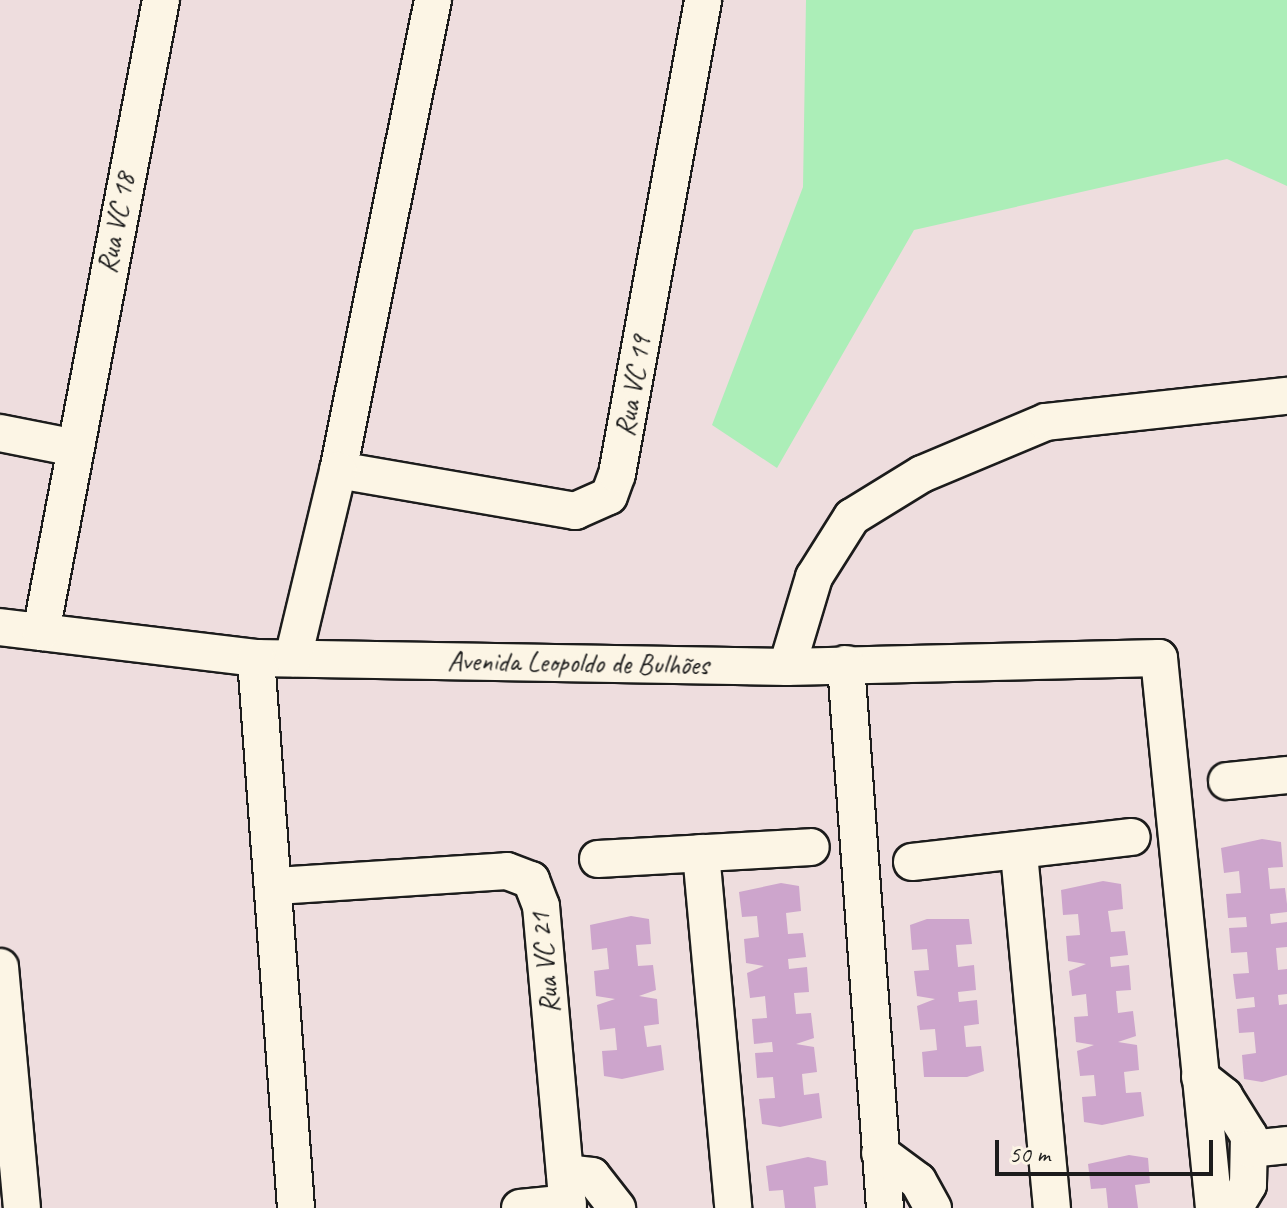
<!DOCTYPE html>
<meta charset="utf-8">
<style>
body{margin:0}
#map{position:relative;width:1287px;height:1208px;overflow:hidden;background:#eeddde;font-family:Caveat,sans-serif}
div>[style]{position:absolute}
.green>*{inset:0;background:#aceeb8}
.building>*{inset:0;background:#cda5cc}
.roads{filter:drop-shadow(2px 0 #1c1c1c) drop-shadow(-2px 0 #1c1c1c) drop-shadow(0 2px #1c1c1c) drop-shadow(0 -2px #1c1c1c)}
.minor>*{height:36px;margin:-18px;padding:0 18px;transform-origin:18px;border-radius:18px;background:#fcf5e5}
span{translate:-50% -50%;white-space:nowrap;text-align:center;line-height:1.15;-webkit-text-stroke:6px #fcf5e5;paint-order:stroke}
.street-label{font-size:28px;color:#1c1c1c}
.scale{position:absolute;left:995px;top:1140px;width:218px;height:36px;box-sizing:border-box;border:4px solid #1c1c1c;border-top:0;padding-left:10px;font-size:24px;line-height:28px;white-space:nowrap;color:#1c1c1c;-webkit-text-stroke:6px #fcf5e5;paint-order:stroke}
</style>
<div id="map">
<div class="green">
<i style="clip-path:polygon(806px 0,1287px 0,1287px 186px,1227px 159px,914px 230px,777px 468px,712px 425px,803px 187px)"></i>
</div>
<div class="building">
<i style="clip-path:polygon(1262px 839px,1281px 842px,1283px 867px,1268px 868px,1270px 889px,1285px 888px,1287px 904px,1287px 912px,1270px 914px,1271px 924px,1287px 922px,1287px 947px,1276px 948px,1278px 970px,1287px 969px,1287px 994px,1278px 995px,1279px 1005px,1287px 1004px,1287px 1075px,1262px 1082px,1244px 1079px,1242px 1055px,1256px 1053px,1254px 1032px,1239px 1033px,1237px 1009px,1255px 1007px,1254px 997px,1236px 999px,1233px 974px,1249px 973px,1247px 952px,1231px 953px,1229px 928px,1247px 927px,1246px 917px,1228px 918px,1226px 894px,1241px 893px,1239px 871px,1224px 873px,1221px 848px)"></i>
<i style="clip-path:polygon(1103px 881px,1121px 884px,1123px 909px,1108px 911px,1111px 932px,1125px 931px,1128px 955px,1110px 957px,1111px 967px,1129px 965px,1131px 990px,1116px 991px,1118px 1013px,1133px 1011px,1136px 1036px,1118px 1042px,1137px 1045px,1139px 1070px,1124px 1072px,1126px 1093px,1141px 1092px,1144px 1116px,1102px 1125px,1084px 1122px,1082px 1097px,1096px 1096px,1094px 1075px,1080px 1076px,1077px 1051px,1094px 1045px,1076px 1042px,1074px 1017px,1088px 1016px,1086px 994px,1072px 996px,1069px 971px,1086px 964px,1068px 961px,1066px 936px,1080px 935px,1078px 914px,1063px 915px,1061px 890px)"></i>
<i style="clip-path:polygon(781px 883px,799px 886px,801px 911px,786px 913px,788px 934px,803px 933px,806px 957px,788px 959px,789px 969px,807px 967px,809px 992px,794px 993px,796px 1014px,811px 1013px,814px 1038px,796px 1044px,814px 1047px,817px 1072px,802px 1074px,804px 1095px,819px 1093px,822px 1118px,780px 1127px,762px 1124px,759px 1099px,775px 1098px,773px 1077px,757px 1078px,755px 1053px,773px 1052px,772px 1042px,754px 1044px,752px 1019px,767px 1018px,765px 996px,750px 998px,747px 973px,764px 966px,746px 963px,744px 939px,759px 937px,757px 916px,742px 917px,739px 892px)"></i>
<i style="clip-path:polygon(631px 916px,649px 919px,651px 944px,636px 945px,638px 966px,653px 965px,656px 990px,639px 996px,657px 999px,659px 1024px,644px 1026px,647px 1047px,661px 1045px,664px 1070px,622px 1079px,604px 1076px,602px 1051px,617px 1050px,615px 1028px,600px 1030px,597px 1005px,615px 999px,596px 996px,594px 971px,609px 969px,607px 948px,592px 950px,590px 925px)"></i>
<i style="clip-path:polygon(927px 919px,969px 919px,972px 944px,956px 945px,958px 967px,974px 965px,976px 990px,958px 992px,959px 1002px,977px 1000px,979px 1024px,964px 1026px,966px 1047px,981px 1046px,984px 1071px,967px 1077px,924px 1077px,922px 1052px,937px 1050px,935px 1029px,920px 1030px,917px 1006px,935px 999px,917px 996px,914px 971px,929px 970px,927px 949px,912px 950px,910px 925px)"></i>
<i style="clip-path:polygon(1129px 1155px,1148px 1158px,1150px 1183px,1135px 1185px,1138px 1208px,1108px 1208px,1106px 1188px,1091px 1189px,1088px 1164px)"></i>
<i style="clip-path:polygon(808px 1157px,826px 1161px,828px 1185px,814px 1187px,816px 1208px,785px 1208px,783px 1190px,769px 1191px,766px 1166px)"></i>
</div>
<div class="roads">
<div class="minor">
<i style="left:433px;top:0;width:480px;rotate:101.4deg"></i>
<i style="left:338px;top:470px;width:241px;rotate:9.8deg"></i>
<i style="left:575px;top:511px;width:37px;rotate:-24deg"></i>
<i style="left:609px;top:496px;width:23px;rotate:-70deg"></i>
<i style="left:617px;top:474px;width:482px;rotate:-79.7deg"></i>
<i style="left:0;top:433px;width:72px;rotate:11.2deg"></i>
<i style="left:0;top:627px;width:258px;rotate:6.9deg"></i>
<i style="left:256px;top:658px;width:531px;rotate:0.97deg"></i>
<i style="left:787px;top:667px;width:372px;rotate:-1.4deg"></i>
<i style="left:1159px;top:658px;width:553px;rotate:84.29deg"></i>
<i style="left:41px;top:632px;width:643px;rotate:-79.25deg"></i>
<i style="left:256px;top:658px;width:551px;rotate:85.84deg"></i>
<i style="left:293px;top:658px;width:193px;rotate:-76.5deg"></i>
<i style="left:846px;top:664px;width:545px;rotate:85.9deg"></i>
<i style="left:787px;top:667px;width:94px;rotate:-73.3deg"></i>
<i style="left:814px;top:577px;width:71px;rotate:-57.7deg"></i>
<i style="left:852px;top:517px;width:82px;rotate:-31.6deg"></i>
<i style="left:922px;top:474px;width:134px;rotate:-22.8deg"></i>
<i style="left:1046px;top:422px;width:242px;rotate:-6.2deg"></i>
<i style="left:1227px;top:781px;width:60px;rotate:-5.7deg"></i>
<i style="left:701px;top:853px;width:356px;rotate:84.8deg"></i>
<i style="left:1019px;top:853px;width:357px;rotate:84.7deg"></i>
<i style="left:598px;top:859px;width:213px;rotate:-3.2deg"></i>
<i style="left:912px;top:862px;width:221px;rotate:-6.5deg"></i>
<i style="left:276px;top:886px;width:231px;rotate:-3.7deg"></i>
<i style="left:507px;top:871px;width:26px;rotate:21deg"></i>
<i style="left:531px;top:880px;width:28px;rotate:69deg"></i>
<i style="left:541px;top:906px;width:303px;rotate:84.9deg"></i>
<i style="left:0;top:967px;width:242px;rotate:84.8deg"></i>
<i style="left:1200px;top:1077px;width:31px;rotate:38deg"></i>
<i style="left:1224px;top:1096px;width:47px;rotate:58deg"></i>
<i style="left:1249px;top:1136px;width:49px;rotate:91.2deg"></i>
<i style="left:1248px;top:1185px;width:27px;rotate:121deg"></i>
<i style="left:1250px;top:1149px;width:37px;rotate:-6deg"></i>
<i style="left:880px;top:1153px;width:47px;rotate:36.4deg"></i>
<i style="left:918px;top:1181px;width:31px;rotate:61deg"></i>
<i style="left:565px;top:1173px;width:27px;rotate:6deg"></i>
<i style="left:592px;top:1176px;width:41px;rotate:52deg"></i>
<i style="left:520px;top:1208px;width:48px;rotate:-5.9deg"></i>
</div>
</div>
<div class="street-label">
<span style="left:116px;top:223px;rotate:-79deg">Rua VC 18</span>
<span style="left:633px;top:386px;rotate:-80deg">Rua VC 19</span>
<span style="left:578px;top:663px;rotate:1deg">Avenida Leopoldo de Bulhões</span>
<span style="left:545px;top:963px;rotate:-96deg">Rua VC 21</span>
</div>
<div class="scale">50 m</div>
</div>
